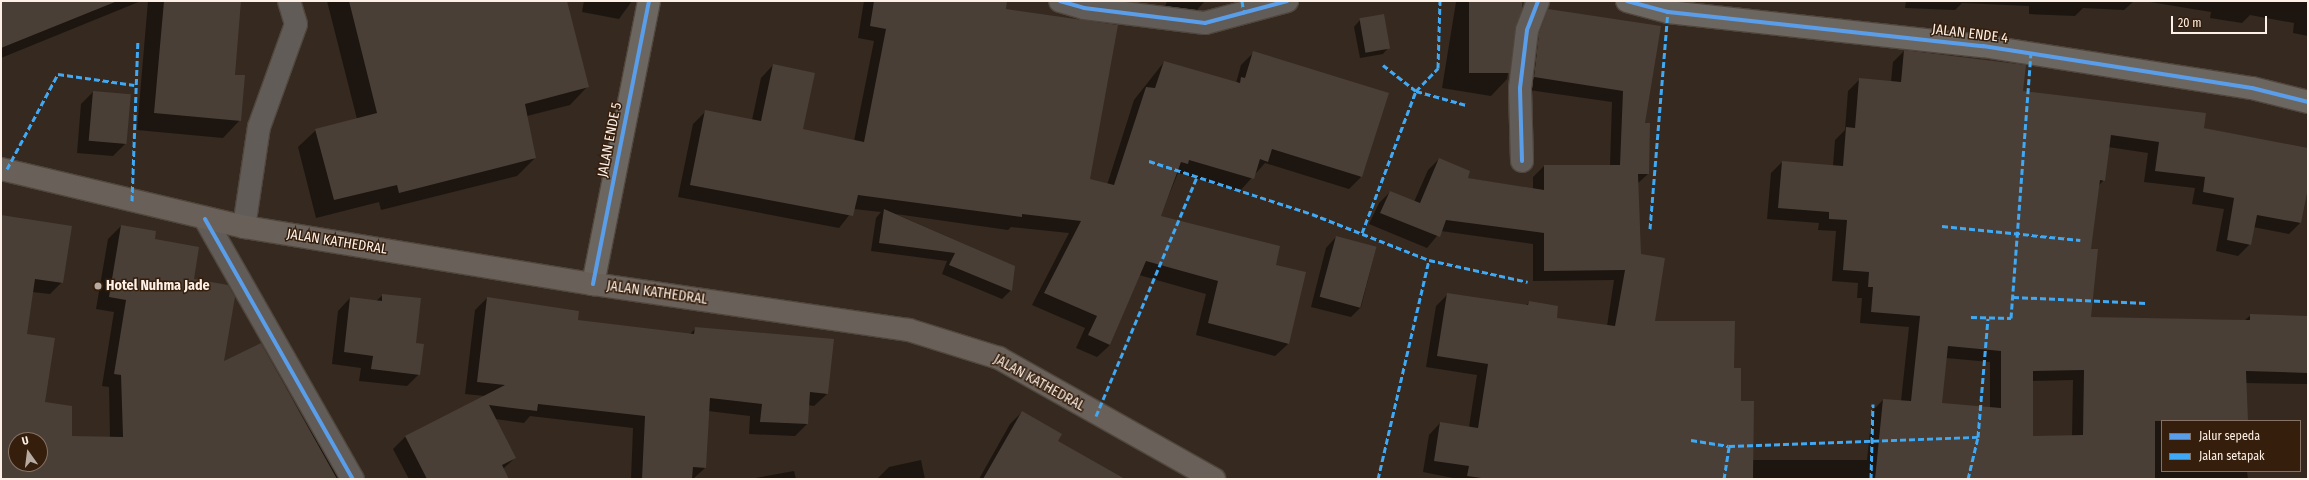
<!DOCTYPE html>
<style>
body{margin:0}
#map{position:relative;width:2309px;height:480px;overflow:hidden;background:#36291f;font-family:"Fira Sans Condensed",sans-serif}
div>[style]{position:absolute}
.shadow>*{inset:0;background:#0007}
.building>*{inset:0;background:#493f37;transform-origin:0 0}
.roads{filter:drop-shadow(1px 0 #50463d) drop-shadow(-1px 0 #50463d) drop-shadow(0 1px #50463d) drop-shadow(0 -1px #50463d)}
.street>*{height:22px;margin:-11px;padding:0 11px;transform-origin:11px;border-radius:11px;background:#615c58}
.secondary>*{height:22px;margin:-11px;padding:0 11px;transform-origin:11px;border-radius:11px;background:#6c6661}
.highway>*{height:22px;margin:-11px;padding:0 11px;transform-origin:11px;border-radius:11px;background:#696059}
.quiet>*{height:3px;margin-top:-1.5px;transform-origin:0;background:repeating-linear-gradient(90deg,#3fa9f5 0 6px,transparent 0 9px)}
.cycleway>*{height:4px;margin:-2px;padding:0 2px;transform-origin:2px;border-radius:2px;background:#5a9eea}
.dots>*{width:11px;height:11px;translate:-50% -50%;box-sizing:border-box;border:2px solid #351e0c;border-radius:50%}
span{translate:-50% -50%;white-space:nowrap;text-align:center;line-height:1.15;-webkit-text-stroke:3px #351e0c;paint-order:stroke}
.street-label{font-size:14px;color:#fdf0e7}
.poi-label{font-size:14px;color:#fdf0e7;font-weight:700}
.left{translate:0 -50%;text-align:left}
.frame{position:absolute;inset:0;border:2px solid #fdf0e7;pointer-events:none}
.legend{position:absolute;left:2161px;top:420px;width:140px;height:52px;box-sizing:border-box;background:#351e0c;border:1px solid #857264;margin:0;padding:5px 7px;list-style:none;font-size:12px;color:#fdf0e7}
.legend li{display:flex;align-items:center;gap:8px;height:20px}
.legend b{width:20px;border:1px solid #857264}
.north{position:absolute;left:8px;top:432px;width:40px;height:40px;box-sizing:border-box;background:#351e0c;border:1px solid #857264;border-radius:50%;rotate:346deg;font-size:11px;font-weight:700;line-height:16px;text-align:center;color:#fdf0e7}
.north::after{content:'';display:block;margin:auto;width:14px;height:18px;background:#b7aaa1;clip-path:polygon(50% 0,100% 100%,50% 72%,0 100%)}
.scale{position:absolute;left:2171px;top:16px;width:96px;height:18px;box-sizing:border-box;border:2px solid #fdf0e7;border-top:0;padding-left:5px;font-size:12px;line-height:14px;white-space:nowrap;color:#fdf0e7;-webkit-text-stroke:3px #351e0c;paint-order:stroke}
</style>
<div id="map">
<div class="shadow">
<i style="clip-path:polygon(1px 1px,141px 1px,1px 58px)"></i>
<i style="clip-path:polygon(148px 1px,240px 1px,234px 75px,240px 120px,223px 138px,137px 130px)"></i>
<i style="clip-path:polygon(327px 1px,565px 1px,587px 87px,570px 105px,527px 116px,535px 158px,517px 176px,381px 210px,379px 202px,316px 218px,298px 147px,316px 130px,357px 119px)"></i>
<i style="clip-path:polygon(584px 1px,632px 1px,619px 19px,582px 12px)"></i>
<i style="clip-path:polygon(864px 1px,1006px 1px,1005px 10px,1089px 180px,1107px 185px,1134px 100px,1164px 62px,1236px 83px,1241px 65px,1254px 52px,1361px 177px,1349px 189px,1265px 163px,1240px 191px,1178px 173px,1160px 217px,1275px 266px,1288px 344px,1275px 356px,1196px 335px,1206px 294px,1139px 275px,1110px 345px,1097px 357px,1076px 348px,1085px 328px,1032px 305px,1069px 233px,1011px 227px,1008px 230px,896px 214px,1014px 266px,1011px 290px,1002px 299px,942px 274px,947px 261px,871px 251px,876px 218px,881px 212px,854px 209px,839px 228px,678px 197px,693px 124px,706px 111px,752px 120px,761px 78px,773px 65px,802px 130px,854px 141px,874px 41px,858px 38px)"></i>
<i style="clip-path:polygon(1167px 1px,1205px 1px,1197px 10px,1163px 14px)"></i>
<i style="clip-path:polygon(1521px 1px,1507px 79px,1491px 96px,1442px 88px,1456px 2px)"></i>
<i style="clip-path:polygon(1906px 1px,2134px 1px,2124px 10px,2083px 8px,2075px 16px,2029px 14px,2029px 6px,1962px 3px,1955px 10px,1905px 8px)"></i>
<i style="clip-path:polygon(2144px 1px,2308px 1px,2308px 36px,2293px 33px,2294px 23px,2250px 15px,2242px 23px,2210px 18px,2211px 12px)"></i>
<i style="clip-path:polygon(evenodd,1549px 10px,1660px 27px,1644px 124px,1648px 174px,1637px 184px,1640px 255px,1654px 322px,1733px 369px,1752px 460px,1867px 460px,1872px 411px,1883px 400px,1901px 401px,1909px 327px,1860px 323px,1862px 298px,1857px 298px,1858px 283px,1832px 281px,1836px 231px,1818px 230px,1819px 223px,1767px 219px,1771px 173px,1782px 162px,1833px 166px,1835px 140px,1845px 130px,1848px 91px,1860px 79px,1891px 82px,1893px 62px,1904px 51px,2022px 92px,2308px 149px,2300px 223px,2289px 234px,2253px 227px,2250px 244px,2238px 256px,2216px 251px,2224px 209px,2192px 204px,2195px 188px,2144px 182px,2148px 153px,2108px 147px,2104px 180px,2098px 186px,2090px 250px,2090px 318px,2245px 320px,2251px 315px,2308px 317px,2308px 384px,2245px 383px,2246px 421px,2162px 421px,2162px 471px,2247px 471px,2248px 479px,1458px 479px,1423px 472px,1429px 435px,1440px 423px,1469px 427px,1477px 375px,1426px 367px,1436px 306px,1447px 295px,1526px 306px,1529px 302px,1556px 319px,1607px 326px,1614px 280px,1533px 281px,1533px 244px,1441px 231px,1427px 248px,1369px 224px,1379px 203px,1390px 192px,1414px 202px,1428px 170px,1439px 159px,1466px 178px,1533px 189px,1533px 177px,1544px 166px,1610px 166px,1612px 102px,1523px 89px,1537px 22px,1549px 10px,1946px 358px,1990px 362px,1990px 408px,1941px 404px,1946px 358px,1549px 10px,2073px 380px,2072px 436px,2032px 437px,2032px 381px,2073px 380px)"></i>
<i style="clip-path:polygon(1360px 20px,1389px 47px,1383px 54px,1360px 58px,1354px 27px)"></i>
<i style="clip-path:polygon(93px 92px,125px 144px,113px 156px,77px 153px,81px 104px)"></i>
<i style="clip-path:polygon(1px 215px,62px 282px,50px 294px,32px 292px,26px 335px,34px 440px,16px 440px,16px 464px,33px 464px,33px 479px,1px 479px)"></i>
<i style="clip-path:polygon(121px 226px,154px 240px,193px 280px,223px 362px,294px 402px,339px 479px,52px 479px,110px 438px,109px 387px,102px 386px,114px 312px,96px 309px,108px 239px)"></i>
<i style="clip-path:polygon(1336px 237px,1376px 248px,1361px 307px,1351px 317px,1311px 307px,1326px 248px)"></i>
<i style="clip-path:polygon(383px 295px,415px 344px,419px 374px,407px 386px,359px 381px,361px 368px,332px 364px,338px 311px,350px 298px,376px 301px)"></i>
<i style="clip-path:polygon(487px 298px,577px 321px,689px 335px,696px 328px,827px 394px,814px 406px,808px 405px,807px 424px,795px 436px,749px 434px,750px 416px,708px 411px,705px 468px,693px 479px,631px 479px,633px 428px,530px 416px,524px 423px,495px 419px,515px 458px,503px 469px,509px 479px,409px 479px,393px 449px,405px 437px,485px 396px,465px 394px,475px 310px)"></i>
<i style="clip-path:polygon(1022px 412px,1056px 442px,1123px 479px,979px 479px,1010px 424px)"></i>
<i style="clip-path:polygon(921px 460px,925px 479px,877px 479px,889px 467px)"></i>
<i style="clip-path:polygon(794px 471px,796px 479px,750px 479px)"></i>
</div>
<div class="building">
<i style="clip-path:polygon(1px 1px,115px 1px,115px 2px,1px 48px)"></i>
<i style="clip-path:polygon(164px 1px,241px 1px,235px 75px,245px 75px,241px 121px,154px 113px)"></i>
<i style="clip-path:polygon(349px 1px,567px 1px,589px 87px,525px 104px,536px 158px,399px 193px,397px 185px,334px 200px,315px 129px,377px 113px)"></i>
<i style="clip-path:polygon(874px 1px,1007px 1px,1006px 9px,1118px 25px,1090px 179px,1114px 185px,1146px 87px,1155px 88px,1164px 61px,1240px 83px,1241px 77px,1245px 78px,1253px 51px,1389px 93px,1362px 177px,1272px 149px,1268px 162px,1260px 159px,1254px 179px,1189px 160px,1188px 164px,1181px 162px,1161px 216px,1280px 246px,1276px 265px,1306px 272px,1289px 344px,1208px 323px,1218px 281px,1146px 261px,1110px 345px,1088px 335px,1097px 316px,1044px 293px,1081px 221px,1022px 214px,1022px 217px,858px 195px,853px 216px,690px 185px,705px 110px,761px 121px,773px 64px,815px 73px,803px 129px,864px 142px,886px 29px,870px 26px)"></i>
<i style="left:1469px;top:1px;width:53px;height:72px"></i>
<i style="clip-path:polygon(1548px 9px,1661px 26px,1645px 123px,1650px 123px,1649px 174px,1638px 174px,1641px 254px,1665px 258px,1655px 321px,1735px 321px,1734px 368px,1741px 368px,1741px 401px,1754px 401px,1753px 479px,1489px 479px,1467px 476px,1469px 466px,1434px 461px,1440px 422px,1478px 428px,1488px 364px,1437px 356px,1447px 293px,1528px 305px,1529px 301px,1558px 306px,1557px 318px,1615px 326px,1625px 270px,1544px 271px,1544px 233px,1446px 220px,1440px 237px,1380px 213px,1390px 191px,1420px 203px,1439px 158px,1470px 171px,1468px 178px,1544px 190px,1544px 165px,1620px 165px,1623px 91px,1534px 77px,1539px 33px)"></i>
<i style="left:1384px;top:14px;width:35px;height:25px;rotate:80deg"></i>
<i style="clip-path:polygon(evenodd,1904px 50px,2026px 65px,2023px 91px,2206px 113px,2204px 128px,2308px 148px,2308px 188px,2301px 223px,2257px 215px,2251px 245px,2227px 240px,2234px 198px,2203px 192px,2205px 177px,2155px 171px,2159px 142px,2111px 135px,2105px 181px,2100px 180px,2091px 249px,2098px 249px,2091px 317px,2250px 320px,2250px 314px,2308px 316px,2308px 373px,2246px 371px,2248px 421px,2155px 421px,2155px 479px,1875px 479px,1883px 399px,1911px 401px,1920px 316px,1871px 312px,1873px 287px,1868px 287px,1869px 272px,1843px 270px,1847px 220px,1829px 219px,1829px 212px,1778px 208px,1782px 161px,1843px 166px,1846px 127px,1855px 128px,1859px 78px,1901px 82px,1904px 50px,1948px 346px,2001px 351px,2001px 408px,1942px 403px,1948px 346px,1904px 50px,2084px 370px,2083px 435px,2033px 436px,2033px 371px,2084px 370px)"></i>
<i style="left:93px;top:91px;width:38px;height:50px;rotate:5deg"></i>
<i style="clip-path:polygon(884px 209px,1015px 266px,1012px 291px,949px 265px,955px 253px,879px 243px)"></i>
<i style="clip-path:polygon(evenodd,1px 215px,72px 226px,63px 283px,35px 279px,27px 334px,55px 338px,45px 402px,72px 406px,72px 436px,123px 437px,121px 375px,114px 374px,126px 300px,109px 297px,121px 225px,156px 231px,155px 239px,199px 247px,194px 279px,228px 285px,235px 297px,224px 361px,261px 343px,337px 479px,1px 479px,1px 215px,16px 440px,40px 440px,40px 464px,16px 464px,16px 440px)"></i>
<i style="left:1336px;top:236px;width:42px;height:63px;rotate:15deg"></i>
<i style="clip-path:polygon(382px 294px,421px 298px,416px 343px,424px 344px,420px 375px,371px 369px,373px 356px,344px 352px,350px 297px,382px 301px)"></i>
<i style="clip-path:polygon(487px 297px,579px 311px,578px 320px,694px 334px,695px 327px,834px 339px,828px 394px,810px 392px,808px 424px,760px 422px,762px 404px,710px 398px,706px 468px,693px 467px,692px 479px,642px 479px,645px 416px,538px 404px,537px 411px,489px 405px,516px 458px,502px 465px,509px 479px,427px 479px,405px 436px,505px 385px,477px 382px)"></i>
<i style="clip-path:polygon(1022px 411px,1062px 434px,1058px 441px,1125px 479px,983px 479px)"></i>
</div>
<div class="roads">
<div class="street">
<i style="left:1060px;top:1px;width:25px;rotate:16deg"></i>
<i style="left:1084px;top:8px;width:122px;rotate:7.1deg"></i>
<i style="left:1205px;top:23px;width:85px;rotate:-15deg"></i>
<i style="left:1522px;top:161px;width:73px;rotate:-91.6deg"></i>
<i style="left:1520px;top:88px;width:58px;rotate:-83.1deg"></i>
<i style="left:1527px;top:30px;width:31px;rotate:-69deg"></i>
<i style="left:205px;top:219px;width:299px;rotate:60.4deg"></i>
<i style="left:244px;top:227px;width:101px;rotate:-81.5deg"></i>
<i style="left:259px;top:127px;width:109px;rotate:-70.2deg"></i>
<i style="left:296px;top:24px;width:24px;rotate:-107deg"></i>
</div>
<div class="secondary">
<i style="left:1627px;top:1px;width:42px;rotate:15deg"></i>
<i style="left:1668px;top:12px;width:317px;rotate:6.2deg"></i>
<i style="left:1983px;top:46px;width:272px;rotate:8.9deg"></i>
<i style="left:2252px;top:88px;width:58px;rotate:14deg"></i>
<i style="left:593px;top:284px;width:288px;rotate:-78.8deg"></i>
</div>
<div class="highway">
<i style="left:1px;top:169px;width:250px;rotate:13.4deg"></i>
<i style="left:244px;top:227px;width:354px;rotate:9.3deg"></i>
<i style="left:593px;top:284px;width:319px;rotate:8.3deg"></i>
<i style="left:909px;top:330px;width:94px;rotate:17.3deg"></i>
<i style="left:999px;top:358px;width:247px;rotate:29.4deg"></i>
</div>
</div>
<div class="quiet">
<i style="left:1242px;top:1px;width:13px;rotate:81deg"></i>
<i style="left:1383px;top:65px;width:42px;rotate:38.2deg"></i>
<i style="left:1416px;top:91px;width:52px;rotate:15.6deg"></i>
<i style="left:1149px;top:161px;width:171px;rotate:18deg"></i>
<i style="left:1312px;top:214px;width:126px;rotate:21.5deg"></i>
<i style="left:1429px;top:260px;width:101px;rotate:12.5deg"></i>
<i style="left:7px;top:169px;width:108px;rotate:-61.8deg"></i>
<i style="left:58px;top:74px;width:77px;rotate:8.2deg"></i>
<i style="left:132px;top:201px;width:160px;rotate:-87.9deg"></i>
<i style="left:1942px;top:226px;width:139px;rotate:5.8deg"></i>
<i style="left:1650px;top:229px;width:218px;rotate:-85.3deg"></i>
<i style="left:1362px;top:233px;width:152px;rotate:-69.2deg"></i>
<i style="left:1416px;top:91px;width:32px;rotate:-46deg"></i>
<i style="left:1438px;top:68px;width:67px;rotate:-88.3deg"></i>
<i style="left:2013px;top:297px;width:133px;rotate:2.6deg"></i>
<i style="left:1971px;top:317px;width:40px;rotate:1.4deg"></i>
<i style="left:2011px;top:318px;width:265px;rotate:-85.7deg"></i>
<i style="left:1096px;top:416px;width:259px;rotate:-67.1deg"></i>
<i style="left:1691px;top:440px;width:38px;rotate:9deg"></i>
<i style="left:1729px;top:446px;width:249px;rotate:-2.1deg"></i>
<i style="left:1378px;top:479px;width:225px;rotate:-76.9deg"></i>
<i style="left:1724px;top:479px;width:33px;rotate:-81deg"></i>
<i style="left:1871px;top:479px;width:75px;rotate:-88.5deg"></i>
<i style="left:1968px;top:479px;width:43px;rotate:-76.6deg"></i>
<i style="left:1978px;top:437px;width:119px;rotate:-85.2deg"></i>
</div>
<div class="cycleway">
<i style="left:1060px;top:1px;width:25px;rotate:16deg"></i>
<i style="left:1084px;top:8px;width:122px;rotate:7.1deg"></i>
<i style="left:1205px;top:23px;width:85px;rotate:-15deg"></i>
<i style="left:1627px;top:1px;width:42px;rotate:15deg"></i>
<i style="left:1668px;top:12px;width:317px;rotate:6.2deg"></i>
<i style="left:1983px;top:46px;width:272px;rotate:8.9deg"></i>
<i style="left:2252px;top:88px;width:58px;rotate:14deg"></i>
<i style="left:1522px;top:161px;width:73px;rotate:-91.6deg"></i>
<i style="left:1520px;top:88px;width:58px;rotate:-83.1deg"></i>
<i style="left:1527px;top:30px;width:31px;rotate:-69deg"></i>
<i style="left:205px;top:219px;width:299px;rotate:60.4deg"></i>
<i style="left:593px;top:284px;width:288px;rotate:-78.8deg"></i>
</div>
<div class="dots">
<i style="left:98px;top:286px;background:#b7aaa1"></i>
</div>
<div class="street-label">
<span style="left:1970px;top:34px;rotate:7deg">JALAN ENDE 4</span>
<span style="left:610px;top:140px;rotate:-79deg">JALAN ENDE 5</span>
<span style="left:337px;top:242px;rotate:9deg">JALAN KATHEDRAL</span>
<span style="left:657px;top:293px;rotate:8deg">JALAN KATHEDRAL</span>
<span style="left:1039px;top:383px;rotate:29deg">JALAN KATHEDRAL</span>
</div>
<div class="poi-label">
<span class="left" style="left:106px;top:286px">Hotel Nuhma Jade</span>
</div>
<div class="frame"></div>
<ul class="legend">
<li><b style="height:5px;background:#5a9eea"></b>Jalur sepeda</li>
<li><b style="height:5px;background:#3fa9f5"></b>Jalan setapak</li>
</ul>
<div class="north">U</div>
<div class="scale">20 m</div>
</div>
